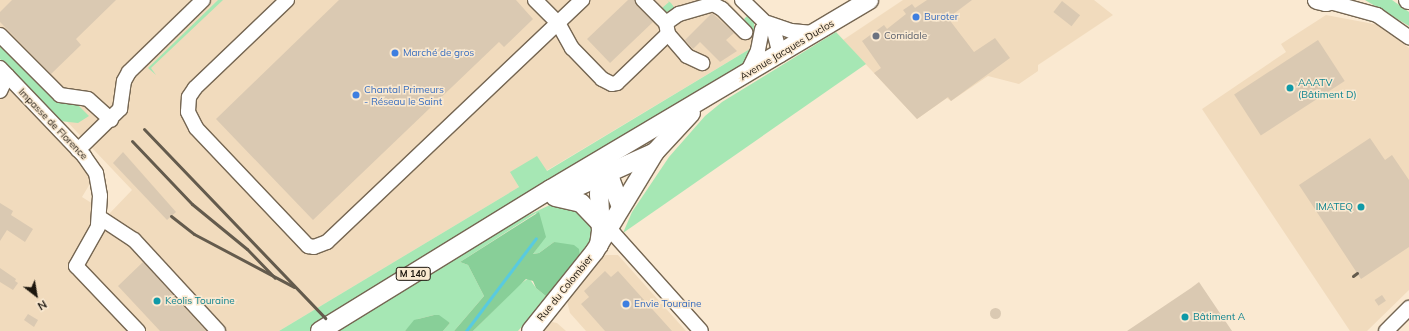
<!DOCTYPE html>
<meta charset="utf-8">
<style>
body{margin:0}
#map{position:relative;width:1409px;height:331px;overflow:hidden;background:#fae9d1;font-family:Mulish,sans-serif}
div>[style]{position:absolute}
.built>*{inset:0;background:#f1dbbd}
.green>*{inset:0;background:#a6e7b4}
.forest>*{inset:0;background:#88cf98}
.stream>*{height:3px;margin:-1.5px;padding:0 1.5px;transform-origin:1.5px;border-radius:1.5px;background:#59cadf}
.building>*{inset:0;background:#dac9b2;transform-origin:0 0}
.round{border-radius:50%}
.roads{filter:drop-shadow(1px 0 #756652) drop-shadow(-1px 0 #756652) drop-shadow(0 1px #756652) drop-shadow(0 -1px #756652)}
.minor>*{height:14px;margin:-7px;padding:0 7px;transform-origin:7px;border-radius:7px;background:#fff}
.major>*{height:18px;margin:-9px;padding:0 9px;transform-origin:9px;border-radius:9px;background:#fff}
.rail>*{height:3px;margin:-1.5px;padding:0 1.5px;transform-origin:1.5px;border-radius:1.5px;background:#645b4d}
.dots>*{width:11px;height:11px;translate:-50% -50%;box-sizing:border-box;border:2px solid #fae9d1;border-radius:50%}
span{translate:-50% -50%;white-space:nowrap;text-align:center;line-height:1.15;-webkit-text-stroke:3px #fae9d1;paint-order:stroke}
.shield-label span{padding:1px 3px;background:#fae9d1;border:1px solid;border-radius:3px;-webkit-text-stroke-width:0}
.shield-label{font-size:9px;color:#1c160e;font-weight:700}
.shop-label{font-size:10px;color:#366cbe}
.left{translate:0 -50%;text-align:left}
.worship-label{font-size:10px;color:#5b616d}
.street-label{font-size:10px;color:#1c160e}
.culture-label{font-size:10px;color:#0d838f}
.right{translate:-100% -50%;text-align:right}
.north{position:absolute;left:16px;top:275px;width:40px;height:40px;-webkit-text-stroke:3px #fae9d1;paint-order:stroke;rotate:149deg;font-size:11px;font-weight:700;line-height:16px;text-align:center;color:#1c160e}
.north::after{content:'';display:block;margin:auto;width:14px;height:18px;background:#1c160e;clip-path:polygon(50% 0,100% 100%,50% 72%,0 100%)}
</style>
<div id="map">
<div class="built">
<i style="clip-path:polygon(0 0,727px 0,751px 28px,753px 47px,546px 171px,537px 157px,511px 172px,519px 187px,279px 331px,0 331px,0 79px,94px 177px,82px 197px,109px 214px,132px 190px,0 51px)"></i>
<i style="clip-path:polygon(903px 0,1094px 0,1113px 15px,1038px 65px,1038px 71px,1019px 84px,988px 76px,951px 101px,947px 98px,917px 119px,843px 40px)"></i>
<i style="clip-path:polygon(1326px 15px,1379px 25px,1409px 48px,1409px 290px,1367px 331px,1350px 331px,1202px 109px,1286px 52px,1281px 44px)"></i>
<i style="clip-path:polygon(605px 255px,618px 255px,686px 331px,586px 331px,570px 313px,567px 301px)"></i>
<i style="clip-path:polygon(552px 322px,557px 323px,566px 331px,542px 331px)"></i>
</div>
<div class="green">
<i style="clip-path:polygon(218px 0,223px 0,151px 68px,156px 75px,148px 68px)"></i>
<i style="clip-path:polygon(667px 0,671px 3px,676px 10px,666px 12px,662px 8px,669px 2px)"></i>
<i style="clip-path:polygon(1365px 0,1392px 0,1409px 12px,1409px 26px)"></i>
<i style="clip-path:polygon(749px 14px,754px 23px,755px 45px,749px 59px,726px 77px,310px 331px,279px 331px,519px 187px,510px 172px,537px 156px,547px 171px,753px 47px,752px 32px,744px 19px)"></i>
<i style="clip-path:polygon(836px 32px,866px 64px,623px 233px,632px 212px,669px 157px,705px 116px,722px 102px)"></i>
<i style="clip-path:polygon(0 41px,59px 102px,78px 105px,89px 116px,78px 123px,60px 121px,0 59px)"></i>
<i style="clip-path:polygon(564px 202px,591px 221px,593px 238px,580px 258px,554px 242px,539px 253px,533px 254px,538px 247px,542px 226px,536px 213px,460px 262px,468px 265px,484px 296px,454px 331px,443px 331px,450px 323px,434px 315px,418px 319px,405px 331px,335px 331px,514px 222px,552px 204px)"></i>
<i style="clip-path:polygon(529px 278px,536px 288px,547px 297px,518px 331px,473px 331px,520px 284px)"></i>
</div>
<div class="forest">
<i style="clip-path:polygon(539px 212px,546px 237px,533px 254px,539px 253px,554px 242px,574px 245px,579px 249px,580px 258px,547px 297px,536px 288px,533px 281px,526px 279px,473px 331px,454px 331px,484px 296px,468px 265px,460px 262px)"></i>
<i style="clip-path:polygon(434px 315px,439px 315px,450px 323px,443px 331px,405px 331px,414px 320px)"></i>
</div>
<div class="stream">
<i style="left:466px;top:331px;width:116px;rotate:-53deg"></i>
</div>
<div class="building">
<i style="clip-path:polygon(12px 0,116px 0,76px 39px,81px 45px,51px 74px,0 22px,0 12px)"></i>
<i style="clip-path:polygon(339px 0,516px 0,533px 19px,504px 47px,499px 42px,313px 220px,216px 119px)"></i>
<i style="clip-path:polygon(628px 0,635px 0,637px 6px,653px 22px,610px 63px,587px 39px)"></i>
<i style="clip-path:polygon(927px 0,972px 0,948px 18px,974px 52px,995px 38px,1010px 58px,951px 101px,948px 97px,917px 119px,874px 73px,881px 68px,862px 41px,884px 25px,887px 29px,906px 14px,903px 10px,912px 4px,915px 8px)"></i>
<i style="left:1062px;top:1px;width:23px;height:14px;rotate:38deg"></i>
<i style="clip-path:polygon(712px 13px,734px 33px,726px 40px,737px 51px,720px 62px,700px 42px,693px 49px,685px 40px)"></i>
<i style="left:1318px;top:40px;width:49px;height:100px;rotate:57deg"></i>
<i style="clip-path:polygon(1370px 138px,1385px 160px,1392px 155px,1409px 180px,1409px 247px,1361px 279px,1299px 185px)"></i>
<i style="clip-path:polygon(123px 152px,176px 212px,167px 220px,113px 163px)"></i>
<i style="clip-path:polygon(0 203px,13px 211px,11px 215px,33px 229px,25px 242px,7px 230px,0 241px)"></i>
<i style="clip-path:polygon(143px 262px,194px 318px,206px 331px,160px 331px,118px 286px)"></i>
<i style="clip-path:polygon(0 268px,16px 279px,15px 281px,18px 283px,13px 290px,0 282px)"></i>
<i style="clip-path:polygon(605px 271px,611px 277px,618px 271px,672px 331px,605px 331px,581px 304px,589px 297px,584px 291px)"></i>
<i style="clip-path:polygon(1199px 282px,1232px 331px,1127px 331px,1191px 288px)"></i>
<i style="left:1382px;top:295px;width:7px;height:9px;rotate:56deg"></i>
<i class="round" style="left:989.5px;top:307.5px;width:11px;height:11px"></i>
<i style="clip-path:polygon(28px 314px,38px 320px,34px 327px,24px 320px)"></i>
</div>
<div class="roads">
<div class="minor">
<i style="left:287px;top:0;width:127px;rotate:136.3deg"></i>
<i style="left:195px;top:88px;width:11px;rotate:124deg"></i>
<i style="left:189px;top:97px;width:15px;rotate:94deg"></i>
<i style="left:188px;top:112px;width:18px;rotate:63deg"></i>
<i style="left:196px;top:128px;width:163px;rotate:46.5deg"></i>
<i style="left:308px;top:246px;width:6px;rotate:9deg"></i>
<i style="left:314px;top:247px;width:14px;rotate:-21deg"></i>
<i style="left:327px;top:242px;width:352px;rotate:-43.5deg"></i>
<i style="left:535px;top:0;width:33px;rotate:45deg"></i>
<i style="left:558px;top:23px;width:29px;rotate:61deg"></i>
<i style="left:572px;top:48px;width:43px;rotate:45.9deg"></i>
<i style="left:602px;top:79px;width:11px;rotate:27deg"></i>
<i style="left:612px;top:84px;width:5px;rotate:-11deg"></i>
<i style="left:617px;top:83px;width:71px;rotate:-43.9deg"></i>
<i style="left:668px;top:34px;width:11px;rotate:-100deg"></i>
<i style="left:666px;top:23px;width:33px;rotate:-135deg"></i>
<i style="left:742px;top:0;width:45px;rotate:44.1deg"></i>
<i style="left:774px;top:31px;width:25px;rotate:76deg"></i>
<i style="left:1330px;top:2px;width:49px;rotate:15.5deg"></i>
<i style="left:1377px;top:15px;width:39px;rotate:35deg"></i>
<i style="left:666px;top:23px;width:16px;rotate:-35deg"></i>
<i style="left:679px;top:14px;width:35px;rotate:-16deg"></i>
<i style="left:713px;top:4px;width:10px;rotate:29deg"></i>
<i style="left:722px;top:9px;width:33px;rotate:45deg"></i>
<i style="left:768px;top:23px;width:24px;rotate:19deg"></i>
<i style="left:791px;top:31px;width:25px;rotate:5deg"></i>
<i style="left:668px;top:34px;width:29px;rotate:49deg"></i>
<i style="left:687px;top:56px;width:17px;rotate:25deg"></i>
<i style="left:0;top:35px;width:85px;rotate:45deg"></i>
<i style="left:60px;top:95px;width:28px;rotate:8deg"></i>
<i style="left:88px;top:99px;width:31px;rotate:42deg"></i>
<i style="left:0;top:68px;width:122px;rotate:46.3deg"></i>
<i style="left:84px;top:156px;width:21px;rotate:55deg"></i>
<i style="left:96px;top:173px;width:23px;rotate:80deg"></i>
<i style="left:100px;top:196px;width:31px;rotate:94deg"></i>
<i style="left:98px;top:227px;width:45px;rotate:119.4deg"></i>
<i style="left:76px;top:266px;width:90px;rotate:46.4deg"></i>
<i style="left:747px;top:73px;width:25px;rotate:-64deg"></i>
<i style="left:758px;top:50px;width:21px;rotate:-79deg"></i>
<i style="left:0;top:91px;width:17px;rotate:-65deg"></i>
<i style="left:78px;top:150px;width:59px;rotate:-44.3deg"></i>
<i style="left:120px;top:109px;width:28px;rotate:-82deg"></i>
<i style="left:124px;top:81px;width:10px;rotate:-61deg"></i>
<i style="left:129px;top:72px;width:103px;rotate:-44.2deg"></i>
<i style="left:99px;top:217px;width:42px;rotate:33.3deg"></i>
<i style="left:134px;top:240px;width:124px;rotate:47.3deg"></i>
<i style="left:601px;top:223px;width:17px;rotate:40deg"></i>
<i style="left:614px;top:234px;width:130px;rotate:48.1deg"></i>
<i style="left:1386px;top:331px;width:33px;rotate:-45deg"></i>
</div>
<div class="major">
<i style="left:1317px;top:0;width:9px;rotate:13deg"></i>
<i style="left:1326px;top:2px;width:9px;rotate:-13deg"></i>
<i style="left:1408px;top:0;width:1px"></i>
<i style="left:597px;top:169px;width:10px;rotate:24deg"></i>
<i style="left:606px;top:173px;width:9px;rotate:58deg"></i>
<i style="left:611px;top:181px;width:28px;rotate:69deg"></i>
<i style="left:559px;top:195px;width:105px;rotate:-24.1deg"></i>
<i style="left:655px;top:152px;width:53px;rotate:-47.3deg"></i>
<i style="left:555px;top:197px;width:27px;rotate:13deg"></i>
<i style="left:581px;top:203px;width:28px;rotate:46deg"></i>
<i style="left:599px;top:245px;width:14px;rotate:-82deg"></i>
<i style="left:601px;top:231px;width:37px;rotate:-93deg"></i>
<i style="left:599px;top:194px;width:26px;rotate:-83deg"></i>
<i style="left:320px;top:331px;width:271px;rotate:-31.6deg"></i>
<i style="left:551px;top:189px;width:370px;rotate:-30.7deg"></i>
<i style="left:531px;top:331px;width:102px;rotate:-51.3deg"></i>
<i style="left:595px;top:251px;width:116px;rotate:-58.8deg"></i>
</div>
</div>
<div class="rail">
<i style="left:144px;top:129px;width:262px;rotate:46.2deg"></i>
<i style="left:132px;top:141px;width:87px;rotate:46.4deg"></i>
<i style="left:192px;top:204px;width:71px;rotate:39.3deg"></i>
<i style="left:247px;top:249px;width:40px;rotate:46deg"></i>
<i style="left:171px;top:216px;width:29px;rotate:38deg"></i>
<i style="left:194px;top:234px;width:113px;rotate:27.9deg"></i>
<i style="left:1353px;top:276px;width:5px;rotate:-37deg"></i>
</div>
<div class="dots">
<i style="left:916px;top:17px;background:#3f7fe0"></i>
<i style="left:876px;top:36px;background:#6b7280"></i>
<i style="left:395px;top:53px;background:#3f7fe0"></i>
<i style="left:1290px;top:88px;background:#0f9aa8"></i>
<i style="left:356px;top:95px;background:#3f7fe0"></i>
<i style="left:1361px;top:207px;background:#0f9aa8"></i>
<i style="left:157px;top:301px;background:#0f9aa8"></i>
<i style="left:626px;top:304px;background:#3f7fe0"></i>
<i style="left:1185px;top:317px;background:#0f9aa8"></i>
</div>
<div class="shield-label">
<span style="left:413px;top:274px">M 140</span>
</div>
<div class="shop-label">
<span class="left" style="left:924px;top:17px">Buroter</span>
<span class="left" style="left:403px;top:53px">Marché de gros</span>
<span class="left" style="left:364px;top:95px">Chantal Primeurs<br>- Réseau le Saint</span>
<span class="left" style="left:634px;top:304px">Envie Touraine</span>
</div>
<div class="worship-label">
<span class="left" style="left:884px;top:36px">Comidale</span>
</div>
<div class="street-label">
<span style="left:787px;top:50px;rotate:-31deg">Avenue Jacques Duclos</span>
<span style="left:53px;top:124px;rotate:46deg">Impasse de Florence</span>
<span style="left:565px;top:288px;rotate:-51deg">Rue du Colombier</span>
</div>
<div class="culture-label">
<span class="left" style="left:1298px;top:88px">AAATV<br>(Bâtiment D)</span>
<span class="right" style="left:1353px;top:207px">IMATEQ</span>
<span class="left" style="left:165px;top:301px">Keolis Touraine</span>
<span class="left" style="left:1193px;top:317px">Bâtiment A</span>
</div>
<div class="north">N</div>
</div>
